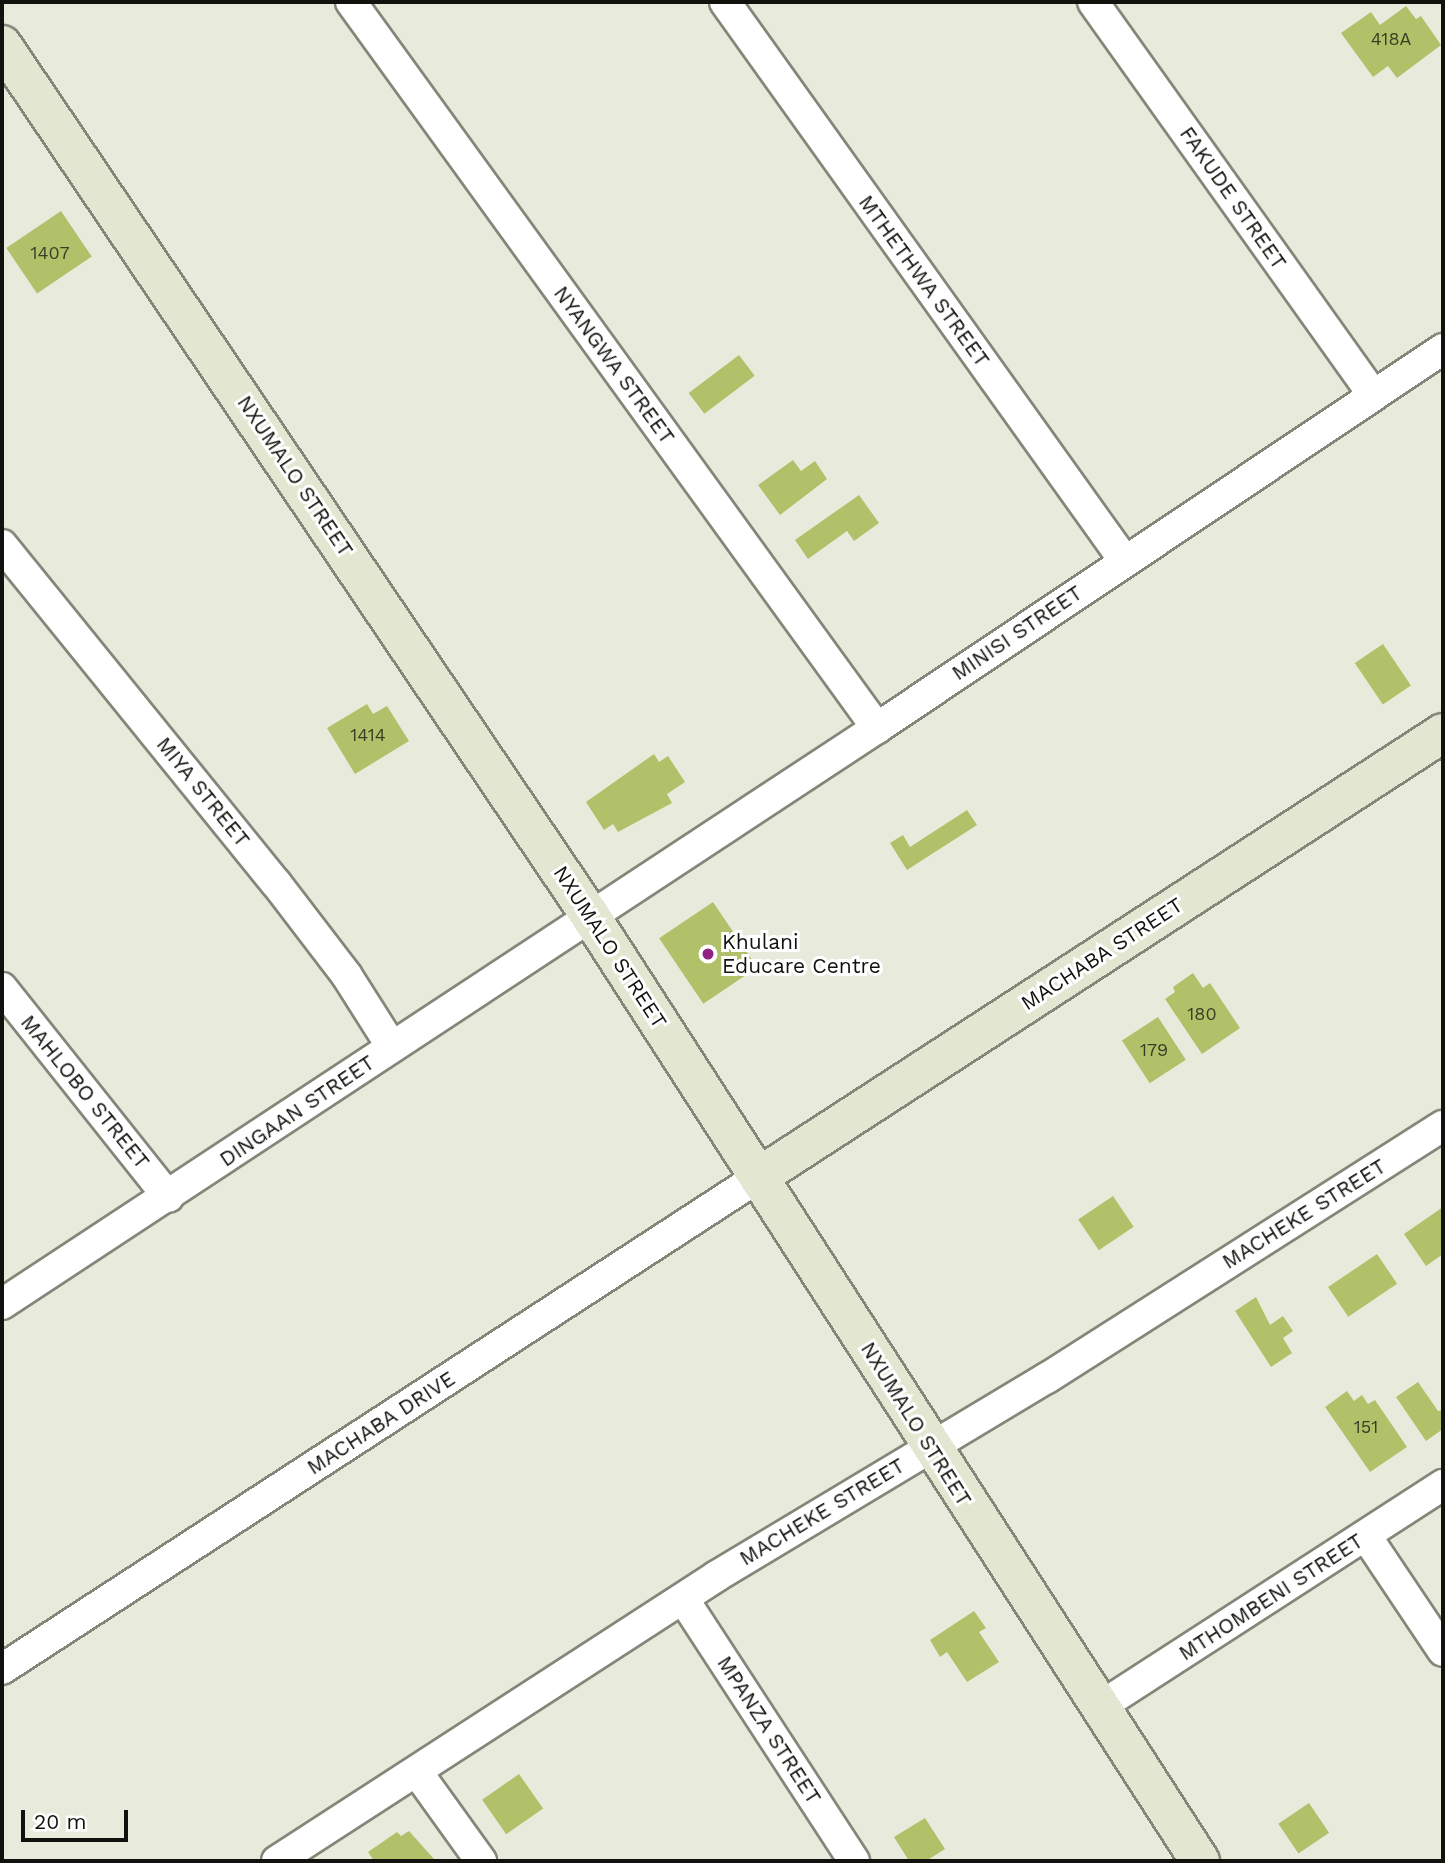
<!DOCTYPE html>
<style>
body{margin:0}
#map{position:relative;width:1445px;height:1863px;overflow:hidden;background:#e8ebdc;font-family:"Work Sans",sans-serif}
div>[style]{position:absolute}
.building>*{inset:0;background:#b1c169;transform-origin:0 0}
.roads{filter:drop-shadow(2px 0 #838779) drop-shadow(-2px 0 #838779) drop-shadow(0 2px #838779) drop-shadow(0 -2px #838779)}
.street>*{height:30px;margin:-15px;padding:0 15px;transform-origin:15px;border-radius:15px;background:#fff}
.secondary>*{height:38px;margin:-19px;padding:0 19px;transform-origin:19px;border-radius:19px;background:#e3e7d2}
.dots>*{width:19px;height:19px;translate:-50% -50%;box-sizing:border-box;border:4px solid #fff;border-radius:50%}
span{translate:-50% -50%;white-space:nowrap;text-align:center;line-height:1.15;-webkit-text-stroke:6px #fff;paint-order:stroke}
.number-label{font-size:18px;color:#393e24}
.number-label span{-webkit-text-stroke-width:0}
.street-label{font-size:21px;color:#11120d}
.poi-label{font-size:21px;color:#11120d}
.left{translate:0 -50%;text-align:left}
.frame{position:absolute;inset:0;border:4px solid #11120d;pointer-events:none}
.scale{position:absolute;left:21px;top:1810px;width:107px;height:32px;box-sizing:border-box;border:4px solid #11120d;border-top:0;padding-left:9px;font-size:21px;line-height:24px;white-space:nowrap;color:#11120d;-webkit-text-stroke:5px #fff;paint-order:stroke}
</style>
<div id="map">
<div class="building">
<i style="clip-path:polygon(1406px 6px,1416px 19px,1421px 16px,1441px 45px,1397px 78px,1388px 66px,1373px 77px,1341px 33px,1371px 12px,1380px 25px)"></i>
<i style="left:61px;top:211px;width:55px;height:66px;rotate:56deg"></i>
<i style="left:739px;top:355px;width:26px;height:63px;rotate:53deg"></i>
<i style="clip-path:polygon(793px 460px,801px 471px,815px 461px,827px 479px,780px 515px,758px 485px)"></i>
<i style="clip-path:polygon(859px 495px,879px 523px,854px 541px,847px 531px,808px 559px,795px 540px)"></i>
<i style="left:1383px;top:644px;width:50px;height:34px;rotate:56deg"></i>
<i style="clip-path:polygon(367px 704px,373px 714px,387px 706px,409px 741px,355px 774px,327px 728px)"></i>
<i style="clip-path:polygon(654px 754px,659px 762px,668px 756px,685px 782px,667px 794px,672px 803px,618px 832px,613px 824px,604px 830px,586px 802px)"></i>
<i style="clip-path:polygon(967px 810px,977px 825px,907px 870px,890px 843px,903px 835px,910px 847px)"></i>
<i style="left:713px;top:902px;width:79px;height:65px;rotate:56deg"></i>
<i style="clip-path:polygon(1193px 973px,1203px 988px,1210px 983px,1240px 1028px,1202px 1054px,1165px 999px,1175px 992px,1173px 987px)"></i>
<i style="left:1158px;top:1017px;width:51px;height:43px;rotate:57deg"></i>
<i style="left:1113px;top:1196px;width:37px;height:42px;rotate:56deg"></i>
<i style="clip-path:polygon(1443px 1207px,1443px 1254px,1426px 1266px,1404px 1234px)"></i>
<i style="left:1377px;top:1254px;width:36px;height:59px;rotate:56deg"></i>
<i style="clip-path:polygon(1256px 1297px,1270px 1325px,1283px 1316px,1293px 1331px,1283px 1338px,1292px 1353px,1271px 1367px,1235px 1311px)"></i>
<i style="clip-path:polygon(1418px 1382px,1438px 1411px,1443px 1410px,1443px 1429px,1426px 1441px,1396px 1397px)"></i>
<i style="clip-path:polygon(1347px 1391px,1354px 1401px,1362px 1395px,1368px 1404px,1375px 1400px,1407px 1447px,1370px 1472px,1325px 1407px)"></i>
<i style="clip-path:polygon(974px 1611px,986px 1628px,979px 1632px,999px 1662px,967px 1682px,947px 1652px,940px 1657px,930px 1640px)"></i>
<i style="left:519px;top:1774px;width:42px;height:45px;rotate:55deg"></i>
<i style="left:1309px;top:1803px;width:36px;height:37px;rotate:56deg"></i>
<i style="clip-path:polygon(925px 1818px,945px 1849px,926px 1861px,909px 1861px,894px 1837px)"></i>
<i style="clip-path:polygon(409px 1831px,434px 1859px,374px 1861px,368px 1852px,397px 1832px,401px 1836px)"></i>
</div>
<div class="roads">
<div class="street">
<i style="left:351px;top:2px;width:897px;rotate:54.08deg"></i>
<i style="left:725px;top:2px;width:686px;rotate:54.43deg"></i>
<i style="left:1093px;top:2px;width:482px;rotate:54.5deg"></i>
<i style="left:2px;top:545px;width:435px;rotate:51deg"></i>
<i style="left:276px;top:883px;width:117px;rotate:52.6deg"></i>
<i style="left:347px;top:976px;width:84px;rotate:57.6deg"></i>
<i style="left:2px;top:988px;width:267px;rotate:51.5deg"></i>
<i style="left:2px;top:1304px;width:1048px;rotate:-33.36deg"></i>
<i style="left:877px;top:728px;width:681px;rotate:-33.81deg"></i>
<i style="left:1366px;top:1536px;width:138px;rotate:56.2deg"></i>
<i style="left:684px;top:1600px;width:311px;rotate:56.9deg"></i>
<i style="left:2px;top:1669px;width:904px;rotate:-33.04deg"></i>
<i style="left:1098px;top:1708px;width:411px;rotate:-32.9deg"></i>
<i style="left:417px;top:1772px;width:110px;rotate:54.3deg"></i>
<i style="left:277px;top:1861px;width:524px;rotate:-32.93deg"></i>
<i style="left:717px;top:1576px;width:385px;rotate:-31deg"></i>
<i style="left:1047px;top:1378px;width:469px;rotate:-32.5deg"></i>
</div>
<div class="secondary">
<i style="left:2px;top:45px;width:1049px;rotate:55.96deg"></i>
<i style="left:589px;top:914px;width:1127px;rotate:57.17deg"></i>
<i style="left:760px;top:1176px;width:814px;rotate:-32.97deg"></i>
</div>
</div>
<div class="dots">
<i style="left:708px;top:954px;background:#8f2285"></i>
</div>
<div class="number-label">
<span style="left:1391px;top:39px">418A</span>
<span style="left:50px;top:253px">1407</span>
<span style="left:368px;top:735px">1414</span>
<span style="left:1202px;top:1014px">180</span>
<span style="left:1154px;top:1050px">179</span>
<span style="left:1366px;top:1427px">151</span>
</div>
<div class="street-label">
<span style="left:1233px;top:198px;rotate:55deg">FAKUDE STREET</span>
<span style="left:924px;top:281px;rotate:54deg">MTHETHWA STREET</span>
<span style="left:614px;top:365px;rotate:54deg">NYANGWA STREET</span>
<span style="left:295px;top:476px;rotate:56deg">NXUMALO STREET</span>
<span style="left:1017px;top:633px;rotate:-34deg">MINISI STREET</span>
<span style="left:203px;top:792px;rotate:51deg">MIYA STREET</span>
<span style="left:610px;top:947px;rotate:57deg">NXUMALO STREET</span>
<span style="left:1102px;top:954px;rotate:-33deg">MACHABA STREET</span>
<span style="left:85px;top:1092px;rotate:51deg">MAHLOBO STREET</span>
<span style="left:297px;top:1111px;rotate:-34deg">DINGAAN STREET</span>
<span style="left:1304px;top:1214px;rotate:-32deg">MACHEKE STREET</span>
<span style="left:381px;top:1423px;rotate:-33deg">MACHABA DRIVE</span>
<span style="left:916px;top:1424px;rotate:58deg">NXUMALO STREET</span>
<span style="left:822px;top:1512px;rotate:-31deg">MACHEKE STREET</span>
<span style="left:1271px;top:1597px;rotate:-33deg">MTHOMBENI STREET</span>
<span style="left:769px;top:1730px;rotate:57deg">MPANZA STREET</span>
</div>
<div class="poi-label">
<span class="left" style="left:722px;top:954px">Khulani<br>Educare Centre</span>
</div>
<div class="frame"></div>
<div class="scale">20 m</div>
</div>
